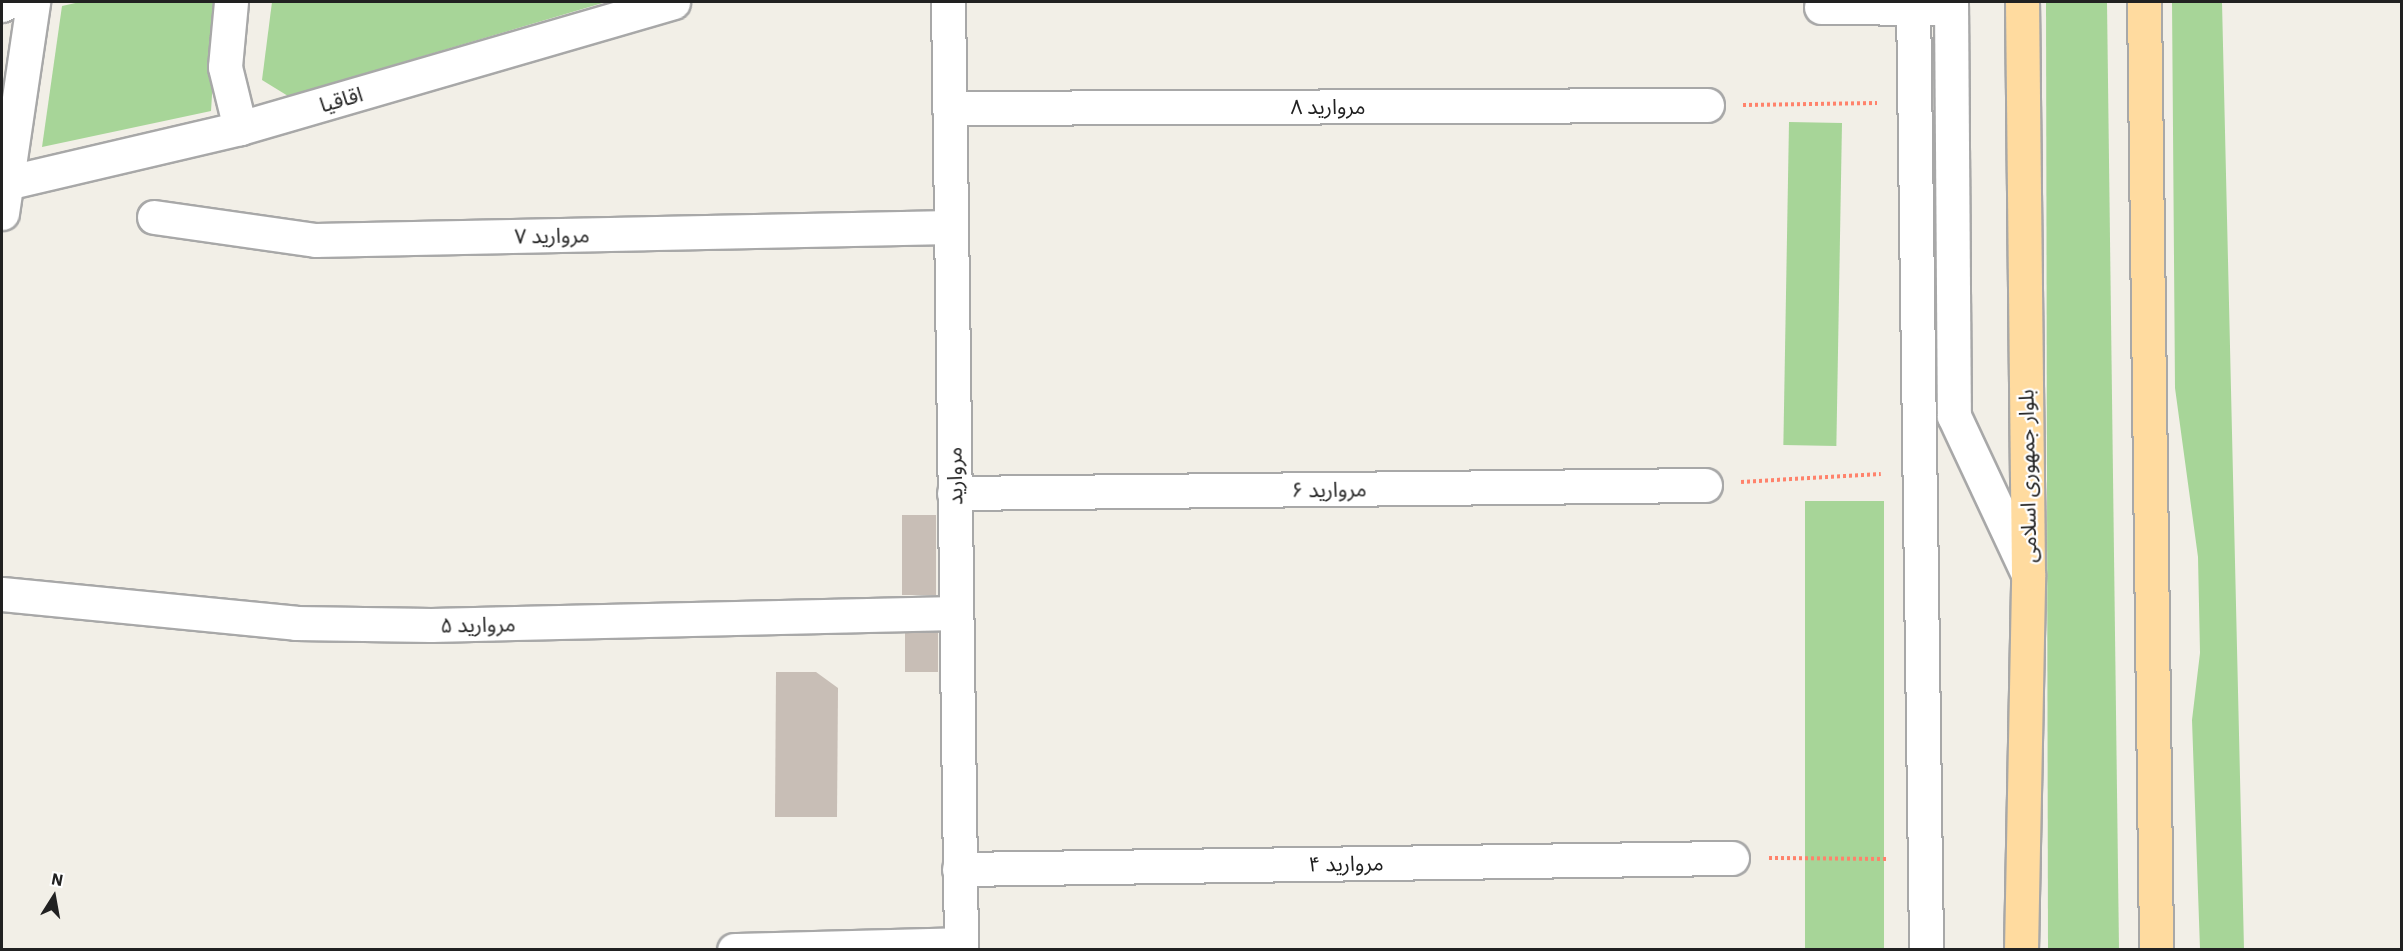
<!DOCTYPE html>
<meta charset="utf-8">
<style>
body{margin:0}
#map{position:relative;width:2403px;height:951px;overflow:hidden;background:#f2efe7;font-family:"IBM Plex Sans","Noto Sans Arabic",sans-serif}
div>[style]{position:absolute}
.forest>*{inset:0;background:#a7d598;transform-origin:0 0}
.building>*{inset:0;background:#c8beb6;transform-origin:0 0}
.path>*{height:4px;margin-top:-2px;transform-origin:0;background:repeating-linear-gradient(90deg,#ff826b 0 3px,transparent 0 6px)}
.roads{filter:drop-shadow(2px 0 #a8a8a8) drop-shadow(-2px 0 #a8a8a8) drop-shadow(0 2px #a8a8a8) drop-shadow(0 -2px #a8a8a8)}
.minor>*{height:33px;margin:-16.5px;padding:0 16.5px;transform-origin:16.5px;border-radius:16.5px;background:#fff}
.major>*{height:33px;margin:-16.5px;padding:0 16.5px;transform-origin:16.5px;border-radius:16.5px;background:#ffdb9f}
span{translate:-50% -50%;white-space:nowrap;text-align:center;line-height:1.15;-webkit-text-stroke:4.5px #fff;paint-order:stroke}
.street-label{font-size:21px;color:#212121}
.frame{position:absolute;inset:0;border:3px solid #212121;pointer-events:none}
.north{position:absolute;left:24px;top:867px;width:60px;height:60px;-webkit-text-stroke:4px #fff;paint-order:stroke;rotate:11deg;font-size:16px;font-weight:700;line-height:24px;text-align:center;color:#212121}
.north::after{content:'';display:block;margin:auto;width:21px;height:27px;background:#212121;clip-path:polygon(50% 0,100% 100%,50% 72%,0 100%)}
</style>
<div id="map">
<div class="forest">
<i style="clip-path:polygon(80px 2px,218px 2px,211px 111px,42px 147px,62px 6px)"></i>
<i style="clip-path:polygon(272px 2px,606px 2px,288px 96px,262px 80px)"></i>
<i style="clip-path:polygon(2046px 2px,2107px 2px,2119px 949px,2048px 949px)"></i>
<i style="clip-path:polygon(2172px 2px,2222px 2px,2244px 949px,2200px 949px,2192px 720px,2200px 653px,2198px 557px,2175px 388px)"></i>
<i style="left:1789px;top:122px;width:53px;height:323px;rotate:1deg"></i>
<i style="left:1884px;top:501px;width:448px;height:79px;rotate:90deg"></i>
</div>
<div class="building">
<i style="left:902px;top:515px;width:34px;height:80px"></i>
<i style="left:938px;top:632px;width:40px;height:33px;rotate:90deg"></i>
<i style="clip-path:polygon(776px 672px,816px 672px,838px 688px,837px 817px,775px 817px)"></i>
</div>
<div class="path">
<i style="left:1743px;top:105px;width:134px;rotate:-0.9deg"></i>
<i style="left:1741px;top:482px;width:140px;rotate:-3.3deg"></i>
<i style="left:1769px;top:858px;width:118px;rotate:0.5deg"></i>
</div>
<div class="roads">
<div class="minor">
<i style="left:231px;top:2px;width:65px;rotate:95.3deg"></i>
<i style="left:225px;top:67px;width:63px;rotate:76.2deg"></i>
<i style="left:948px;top:2px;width:948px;rotate:89.21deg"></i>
<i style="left:1913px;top:2px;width:948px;rotate:89.21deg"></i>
<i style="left:1951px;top:2px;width:414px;rotate:89.6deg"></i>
<i style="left:1954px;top:416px;width:174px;rotate:64.9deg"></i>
<i style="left:2px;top:5px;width:7px;rotate:-27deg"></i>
<i style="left:1821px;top:7px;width:114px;rotate:0.5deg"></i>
<i style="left:949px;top:108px;width:758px;rotate:-0.23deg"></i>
<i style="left:2px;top:184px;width:244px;rotate:-13.2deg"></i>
<i style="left:240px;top:128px;width:451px;rotate:-16.2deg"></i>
<i style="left:2px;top:213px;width:213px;rotate:-81.6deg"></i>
<i style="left:154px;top:217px;width:163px;rotate:8.1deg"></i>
<i style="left:315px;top:240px;width:636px;rotate:-1.17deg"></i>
<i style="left:954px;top:493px;width:751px;rotate:-0.61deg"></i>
<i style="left:2px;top:594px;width:295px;rotate:5.6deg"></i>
<i style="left:296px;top:623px;width:135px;rotate:0.8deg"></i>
<i style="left:431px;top:625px;width:525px;rotate:-1.31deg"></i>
<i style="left:959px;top:869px;width:773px;rotate:-0.82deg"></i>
<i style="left:734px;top:950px;width:227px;rotate:-1.5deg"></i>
</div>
<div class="major">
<i style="left:2144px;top:2px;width:948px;rotate:89.27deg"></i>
<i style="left:2021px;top:950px;width:376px;rotate:-88.9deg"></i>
<i style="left:2028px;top:574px;width:572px;rotate:-90.6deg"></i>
</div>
</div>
<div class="street-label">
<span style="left:341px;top:99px;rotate:-16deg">اقاقیا</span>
<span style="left:1328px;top:106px">مروارید ۸</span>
<span style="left:552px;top:235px;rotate:-1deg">مروارید ۷</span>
<span style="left:954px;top:476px;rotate:-91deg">مروارید</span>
<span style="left:2027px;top:476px;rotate:-91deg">بلوار جمهوری اسلامی</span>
<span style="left:1329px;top:489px;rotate:-1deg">مروارید ۶</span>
<span style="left:478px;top:624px;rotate:-1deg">مروارید ۵</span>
<span style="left:1346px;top:863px;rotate:-1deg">مروارید ۴</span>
</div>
<div class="frame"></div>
<div class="north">N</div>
</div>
